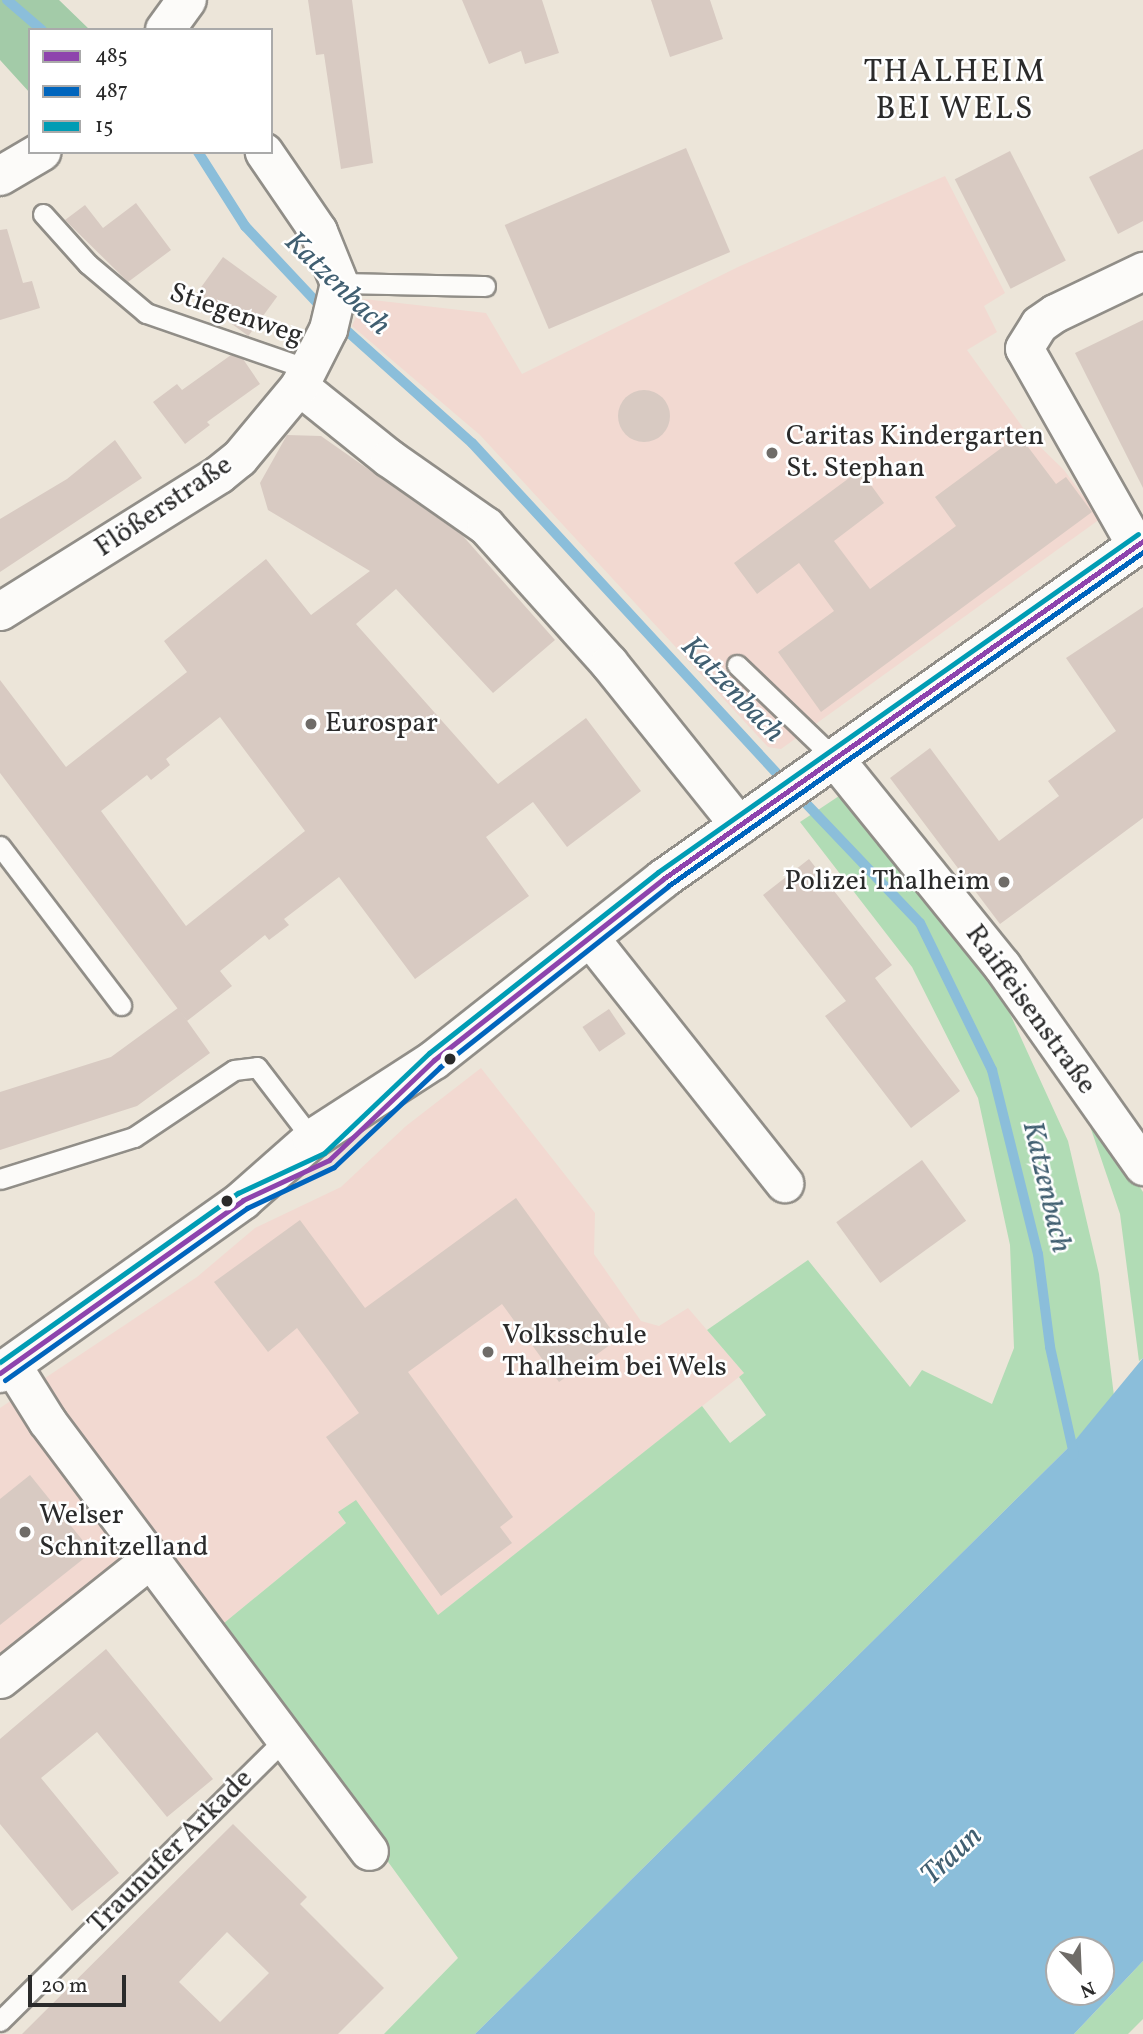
<!DOCTYPE html>
<meta charset="utf-8">
<style>
body{margin:0}
#map{position:relative;width:1143px;height:2034px;overflow:hidden;background:#ece5d9;font-family:Vollkorn,serif}
div>[style]{position:absolute}
.built>*{inset:0;background:#f2d9d1}
.green>*{inset:0;background:#b1dcb5}
.forest>*{inset:0;background:#a3cba8}
.water>*{inset:0;background:#8bbeda}
.stream>*{height:10px;margin:-5px;padding:0 5px;transform-origin:5px;border-radius:5px;background:#8bbeda}
.building>*{inset:0;background:#d8cac2;transform-origin:0 0}
.round{border-radius:50%}
.roads{filter:drop-shadow(2px 0 #918e88) drop-shadow(-2px 0 #918e88) drop-shadow(0 2px #918e88) drop-shadow(0 -2px #918e88)}
.service>*{height:19px;margin:-9.5px;padding:0 9.5px;transform-origin:9.5px;border-radius:9.5px;background:#fcfbf9}
.minor>*{height:37px;margin:-18.5px;padding:0 18.5px;transform-origin:18.5px;border-radius:18.5px;background:#fcfbf9}
.tertiary>*{height:38px;margin:-19px;padding:0 19px;transform-origin:19px;border-radius:19px;background:#fcfbf9}
.secondary>*{height:38px;margin:-19px;padding:0 19px;transform-origin:19px;border-radius:19px;background:#fcfbf9}
.bus-1>*{height:5px;margin:-2.5px;padding:0 2.5px;transform-origin:2.5px;border-radius:2.5px;background:#8e44ad}
.bus-2>*{height:5px;margin:-2.5px;padding:0 2.5px;transform-origin:2.5px;border-radius:2.5px;background:#0065bd}
.bus-3>*{height:5px;margin:-2.5px;padding:0 2.5px;transform-origin:2.5px;border-radius:2.5px;background:#009cb4}
.dots>*{width:19px;height:19px;translate:-50% -50%;box-sizing:border-box;border:4px solid #fff;border-radius:50%}
span{translate:-50% -50%;white-space:nowrap;text-align:center;line-height:1.15;-webkit-text-stroke:5px #fff;paint-order:stroke}
.street-label{font-size:28px;color:#2b2b2b}
.poi-label{font-size:28px;color:#2b2b2b}
.left{translate:0 -50%;text-align:left}
.right{translate:-100% -50%;text-align:right}
.water-label{font-size:30px;color:#415f71;font-style:italic}
.quarter-label{font-size:32px;color:#2b2b2b;letter-spacing:2px}
.legend{position:absolute;left:28px;top:28px;width:245px;height:126px;box-sizing:border-box;background:#fff;border:2px solid #aaa;margin:0;padding:9px 12px;list-style:none;font-size:21px;color:#2b2b2b}
.legend li{display:flex;align-items:center;gap:14px;height:35px}
.legend b{width:35px;border:2px solid #aaa}
.north{position:absolute;left:1045px;top:1936px;width:70px;height:70px;box-sizing:border-box;background:#fff;border:2px solid #aaa;border-radius:50%;rotate:157deg;font-size:19px;font-weight:700;line-height:28px;text-align:center;color:#2b2b2b}
.north::after{content:'';display:block;margin:auto;width:24px;height:32px;background:#6f6c68;clip-path:polygon(50% 0,100% 100%,50% 72%,0 100%)}
.scale{position:absolute;left:28px;top:1975px;width:98px;height:32px;box-sizing:border-box;border:4px solid #2b2b2b;border-top:0;padding-left:9px;font-size:21px;line-height:24px;white-space:nowrap;color:#2b2b2b;-webkit-text-stroke:5px #fff;paint-order:stroke}
</style>
<div id="map">
<div class="built">
<i style="clip-path:polygon(945px 176px,1005px 293px,984px 306px,997px 332px,967px 350px,1029px 436px,1064px 470px,1100px 519px,781px 749px,768px 747px,480px 435px,352px 326px,364px 299px,486px 313px,522px 374px,738px 267px)"></i>
<i style="clip-path:polygon(481px 1068px,595px 1213px,594px 1254px,641px 1321px,659px 1326px,688px 1308px,744px 1373px,438px 1615px,338px 1512px,346px 1523px,218px 1628px,128px 1555px,0 1657px,0 1408px,197px 1277px,255px 1228px,341px 1187px,406px 1126px)"></i>
</div>
<div class="green">
<i style="clip-path:polygon(845px 792px,996px 983px,1068px 1141px,1099px 1274px,1114px 1396px,1072px 1444px,475px 2034px,384px 2034px,458px 1958px,218px 1628px,346px 1523px,338px 1512px,356px 1500px,438px 1615px,702px 1406px,730px 1443px,766px 1415px,739px 1377px,744px 1373px,707px 1330px,808px 1260px,910px 1387px,922px 1370px,992px 1404px,1014px 1348px,1010px 1245px,978px 1098px,912px 967px,800px 822px)"></i>
<i style="clip-path:polygon(1078px 1091px,1143px 1192px,1143px 1358px,1139px 1361px,1120px 1214px)"></i>
<i style="clip-path:polygon(1143px 1961px,1143px 2019px,1128px 2034px,1074px 2034px)"></i>
</div>
<div class="forest">
<i style="clip-path:polygon(0 0,59px 0,90px 30px,30px 30px,30px 93px,0 60px)"></i>
</div>
<div class="water">
<i style="clip-path:polygon(evenodd,1143px 1358px,1143px 1961px,1074px 2034px,475px 2034px,1072px 1444px,1143px 1358px,1059px 1950px,1101px 1950px,1101px 1992px,1059px 1992px,1059px 1950px)"></i>
</div>
<div class="stream">
<i style="left:7px;top:0;width:46px;rotate:40.6deg"></i>
<i style="left:198px;top:152px;width:88px;rotate:57.6deg"></i>
<i style="left:245px;top:226px;width:114px;rotate:46.8deg"></i>
<i style="left:337px;top:322px;width:181px;rotate:41.9deg"></i>
<i style="left:472px;top:443px;width:461px;rotate:47.3deg"></i>
<i style="left:798px;top:795px;width:177px;rotate:46.4deg"></i>
<i style="left:920px;top:923px;width:164px;rotate:63.9deg"></i>
<i style="left:992px;top:1070px;width:190px;rotate:76deg"></i>
<i style="left:1038px;top:1254px;width:94px;rotate:82.6deg"></i>
<i style="left:1050px;top:1347px;width:110px;rotate:77.4deg"></i>
</div>
<div class="building">
<i style="clip-path:polygon(308px 0,352px 0,373px 163px,341px 169px,324px 54px,316px 55px)"></i>
<i style="clip-path:polygon(462px 0,542px 0,559px 53px,525px 64px,521px 51px,489px 64px)"></i>
<i style="clip-path:polygon(651px 0,710px 0,723px 39px,670px 57px)"></i>
<i style="left:686px;top:148px;width:113px;height:197px;rotate:67deg"></i>
<i style="clip-path:polygon(1143px 149px,1143px 221px,1118px 234px,1089px 177px)"></i>
<i style="left:1010px;top:151px;width:123px;height:62px;rotate:63deg"></i>
<i style="clip-path:polygon(136px 203px,171px 250px,128px 282px,65px 220px,85px 205px,103px 228px)"></i>
<i style="clip-path:polygon(7px 229px,23px 283px,32px 281px,40px 308px,0 320px,0 230px)"></i>
<i style="left:223px;top:257px;width:67px;height:49px;rotate:36deg"></i>
<i style="clip-path:polygon(1143px 320px,1143px 488px,1075px 353px)"></i>
<i style="clip-path:polygon(231px 355px,243px 359px,260px 384px,207px 422px,210px 425px,185px 444px,153px 402px,177px 384px,182px 390px)"></i>
<i class="round" style="left:618px;top:390px;width:52px;height:52px"></i>
<i style="clip-path:polygon(evenodd,287px 435px,321px 436px,462px 535px,555px 640px,493px 693px,396px 589px,356px 624px,498px 784px,586px 718px,641px 791px,567px 847px,533px 802px,486px 837px,529px 896px,415px 979px,339px 877px,284px 919px,289px 925px,269px 940px,265px 935px,220px 971px,232px 986px,187px 1021px,0 773px,0 680px,66px 767px,187px 672px,164px 641px,266px 559px,311px 615px,370px 571px,268px 510px,260px 483px,287px 435px,220px 717px,305px 831px,186px 926px,101px 811px,147px 775px,151px 780px,170px 765px,166px 759px,220px 717px)"></i>
<i style="clip-path:polygon(1019px 435px,1056px 484px,1066px 477px,1092px 512px,821px 712px,778px 652px,834px 611px,799px 563px,757px 594px,734px 563px,860px 470px,884px 503px,834px 541px,870px 589px,956px 526px,935px 497px)"></i>
<i style="clip-path:polygon(115px 440px,142px 478px,0 572px,0 519px,67px 479px)"></i>
<i style="clip-path:polygon(1143px 607px,1143px 818px,1000px 924px,890px 778px,930px 748px,999px 841px,1059px 796px,1048px 781px,1116px 731px,1066px 658px)"></i>
<i style="clip-path:polygon(809px 859px,892px 965px,875px 978px,960px 1091px,911px 1128px,825px 1016px,846px 1001px,763px 895px)"></i>
<i style="clip-path:polygon(178px 1008px,210px 1053px,137px 1106px,0 1150px,0 1092px,111px 1057px)"></i>
<i style="left:609px;top:1009px;width:30px;height:32px;rotate:56deg"></i>
<i style="left:922px;top:1160px;width:75px;height:106px;rotate:54deg"></i>
<i style="clip-path:polygon(516px 1198px,618px 1339px,559px 1382px,502px 1304px,408px 1372px,513px 1517px,500px 1527px,512px 1543px,441px 1596px,326px 1437px,359px 1413px,329px 1371px,297px 1328px,268px 1352px,214px 1282px,300px 1220px,365px 1308px)"></i>
<i style="clip-path:polygon(30px 1475px,92px 1552px,0 1625px,0 1499px)"></i>
<i style="clip-path:polygon(106px 1649px,213px 1779px,167px 1817px,97px 1732px,41px 1778px,119px 1873px,72px 1911px,0 1824px,0 1739px)"></i>
<i style="clip-path:polygon(evenodd,233px 1824px,307px 1897px,300px 1904px,384px 1988px,338px 2034px,22px 2034px,233px 1824px,227px 1932px,269px 1973px,220px 2022px,179px 1982px,227px 1932px)"></i>
</div>
<div class="roads">
<div class="service">
<i style="left:43px;top:214px;width:67px;rotate:48deg"></i>
<i style="left:88px;top:264px;width:76px;rotate:40.2deg"></i>
<i style="left:146px;top:313px;width:171px;rotate:19.1deg"></i>
<i style="left:339px;top:283px;width:146px;rotate:1.2deg"></i>
<i style="left:737px;top:665px;width:136px;rotate:43.8deg"></i>
<i style="left:0;top:846px;width:200px;rotate:52.7deg"></i>
<i style="left:0;top:1179px;width:140px;rotate:-17.4deg"></i>
<i style="left:134px;top:1137px;width:120px;rotate:-33.8deg"></i>
<i style="left:234px;top:1070px;width:23px;rotate:-7deg"></i>
<i style="left:257px;top:1067px;width:91px;rotate:52.6deg"></i>
<i style="left:0;top:2021px;width:397px;rotate:-44.7deg"></i>
</div>
<div class="minor">
<i style="left:299px;top:386px;width:115px;rotate:38.7deg"></i>
<i style="left:389px;top:458px;width:118px;rotate:35deg"></i>
<i style="left:486px;top:526px;width:184px;rotate:48.1deg"></i>
<i style="left:609px;top:663px;width:208px;rotate:51.3deg"></i>
<i style="left:1136px;top:546px;width:227px;rotate:-119.5deg"></i>
<i style="left:1024px;top:348px;width:28px;rotate:-58deg"></i>
<i style="left:1039px;top:324px;width:19px;rotate:-35deg"></i>
<i style="left:1055px;top:313px;width:98px;rotate:-25.5deg"></i>
<i style="left:0;top:611px;width:258px;rotate:-32deg"></i>
<i style="left:219px;top:474px;width:26px;rotate:-39deg"></i>
<i style="left:239px;top:458px;width:94px;rotate:-50.2deg"></i>
<i style="left:299px;top:386px;width:64px;rotate:-63deg"></i>
<i style="left:328px;top:329px;width:47px;rotate:-76.6deg"></i>
<i style="left:339px;top:283px;width:56px;rotate:-112deg"></i>
<i style="left:318px;top:231px;width:96px;rotate:-124.4deg"></i>
<i style="left:835px;top:759px;width:266px;rotate:51.1deg"></i>
<i style="left:1002px;top:966px;width:245px;rotate:54.8deg"></i>
<i style="left:590px;top:938px;width:313px;rotate:51.6deg"></i>
<i style="left:12px;top:1365px;width:66px;rotate:58deg"></i>
<i style="left:47px;top:1421px;width:537px;rotate:53.17deg"></i>
<i style="left:0;top:1679px;width:191px;rotate:-38.6deg"></i>
</div>
<div class="tertiary">
<i style="left:165px;top:30px;width:37px;rotate:-54deg"></i>
<i style="left:0;top:176px;width:48px;rotate:-30.3deg"></i>
</div>
<div class="secondary">
<i style="left:0;top:1373px;width:298px;rotate:-35.4deg"></i>
<i style="left:243px;top:1200px;width:92px;rotate:-41.5deg"></i>
<i style="left:312px;top:1139px;width:145px;rotate:-32.9deg"></i>
<i style="left:434px;top:1060px;width:292px;rotate:-38.3deg"></i>
<i style="left:663px;top:879px;width:587px;rotate:-35.15deg"></i>
</div>
</div>
<div class="bus-1">
<i style="left:0;top:1373px;width:298px;rotate:-35.4deg"></i>
<i style="left:243px;top:1200px;width:95px;rotate:-24.9deg"></i>
<i style="left:329px;top:1160px;width:145px;rotate:-43.6deg"></i>
<i style="left:434px;top:1060px;width:292px;rotate:-38.3deg"></i>
<i style="left:663px;top:879px;width:587px;rotate:-35.15deg"></i>
</div>
<div class="bus-2">
<i style="left:5px;top:1380px;width:297px;rotate:-35.4deg"></i>
<i style="left:247px;top:1208px;width:96px;rotate:-25.2deg"></i>
<i style="left:334px;top:1167px;width:146px;rotate:-43.3deg"></i>
<i style="left:440px;top:1067px;width:291px;rotate:-38.4deg"></i>
<i style="left:668px;top:886px;width:581px;rotate:-35.11deg"></i>
</div>
<div class="bus-3">
<i style="left:0;top:1362px;width:292px;rotate:-35.4deg"></i>
<i style="left:238px;top:1193px;width:95px;rotate:-24.9deg"></i>
<i style="left:324px;top:1153px;width:145px;rotate:-43.6deg"></i>
<i style="left:429px;top:1053px;width:292px;rotate:-38.3deg"></i>
<i style="left:658px;top:872px;width:587px;rotate:-35.15deg"></i>
</div>
<div class="dots">
<i style="left:772px;top:453px;background:#6f6c68"></i>
<i style="left:311px;top:724px;background:#6f6c68"></i>
<i style="left:1004px;top:882px;background:#6f6c68"></i>
<i style="left:450px;top:1059px;background:#2b2b2b"></i>
<i style="left:227px;top:1201px;background:#2b2b2b"></i>
<i style="left:488px;top:1352px;background:#6f6c68"></i>
<i style="left:25px;top:1532px;background:#6f6c68"></i>
</div>
<div class="street-label">
<span style="left:236px;top:315px;rotate:19deg">Stiegenweg</span>
<span style="left:164px;top:507px;rotate:-34deg">Flößerstraße</span>
<span style="left:1030px;top:1010px;rotate:54deg">Raiffeisenstraße</span>
<span style="left:171px;top:1852px;rotate:-45deg">Traunufer Arkade</span>
</div>
<div class="poi-label">
<span class="left" style="left:786px;top:453px">Caritas Kindergarten<br>St. Stephan</span>
<span class="left" style="left:325px;top:724px">Eurospar</span>
<span class="right" style="left:990px;top:882px">Polizei Thalheim</span>
<span class="left" style="left:502px;top:1352px">Volksschule<br>Thalheim bei Wels</span>
<span class="left" style="left:39px;top:1532px">Welser<br>Schnitzelland</span>
</div>
<div class="water-label">
<span style="left:337px;top:284px;rotate:44deg">Katzenbach</span>
<span style="left:732px;top:690px;rotate:46deg">Katzenbach</span>
<span style="left:1046px;top:1187px;rotate:77deg">Katzenbach</span>
<span style="left:952px;top:1856px;rotate:-43deg">Traun</span>
</div>
<div class="quarter-label">
<span style="left:955px;top:92px">THALHEIM<br>BEI WELS</span>
</div>
<ul class="legend">
<li><b style="height:9px;background:#8e44ad"></b>485</li>
<li><b style="height:9px;background:#0065bd"></b>487</li>
<li><b style="height:9px;background:#009cb4"></b>15</li>
</ul>
<div class="north">N</div>
<div class="scale">20 m</div>
</div>
